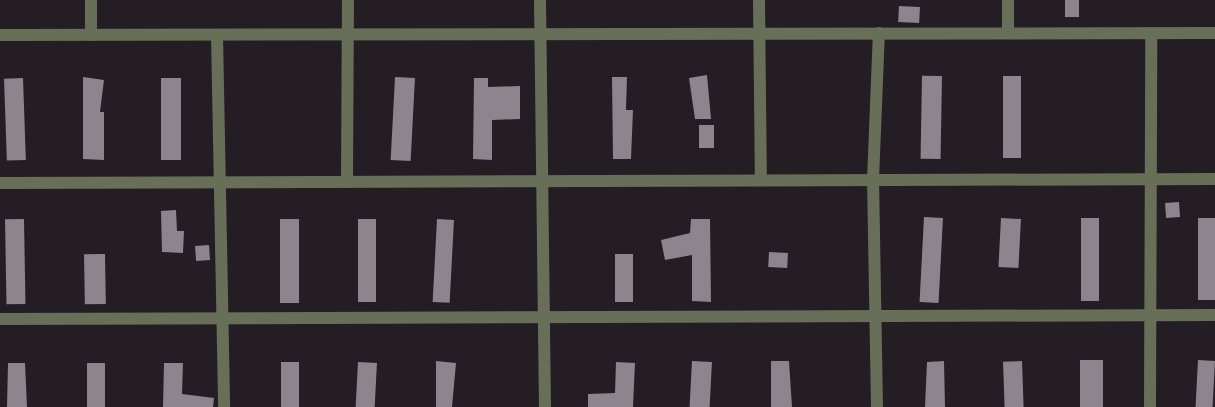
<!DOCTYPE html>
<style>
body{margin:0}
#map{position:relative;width:1215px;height:407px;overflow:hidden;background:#241d24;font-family:"PT Serif",serif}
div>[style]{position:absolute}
.building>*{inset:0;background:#8d848d;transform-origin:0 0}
.street>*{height:12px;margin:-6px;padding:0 6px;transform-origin:6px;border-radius:6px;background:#676f59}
span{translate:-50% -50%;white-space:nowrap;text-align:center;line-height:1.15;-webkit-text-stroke:4px #241d24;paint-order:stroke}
</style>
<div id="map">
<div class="building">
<i style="left:1065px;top:0;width:14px;height:17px"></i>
<i style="left:899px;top:6px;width:21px;height:16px;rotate:3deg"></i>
<i style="clip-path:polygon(707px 75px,711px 119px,695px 119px,689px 78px)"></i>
<i style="left:942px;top:76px;width:83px;height:20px;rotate:91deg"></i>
<i style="left:1003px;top:76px;width:18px;height:82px"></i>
<i style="clip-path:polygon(83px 77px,104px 80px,100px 112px,104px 112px,104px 160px,83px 159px)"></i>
<i style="left:395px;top:77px;width:20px;height:83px;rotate:3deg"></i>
<i style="clip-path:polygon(612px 77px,627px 77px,626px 110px,633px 110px,631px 159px,613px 159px)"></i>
<i style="left:23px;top:78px;width:82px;height:19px;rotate:88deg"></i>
<i style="left:161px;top:78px;width:20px;height:82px"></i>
<i style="clip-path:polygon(474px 78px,488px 78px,488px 87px,520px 86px,520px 119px,492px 120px,492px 160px,473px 159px)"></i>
<i style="left:699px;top:125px;width:15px;height:23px"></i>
<i style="left:1179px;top:202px;width:15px;height:14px;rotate:86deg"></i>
<i style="clip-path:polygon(176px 210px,177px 231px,184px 231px,183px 253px,162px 252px,161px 211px)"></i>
<i style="left:924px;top:217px;width:19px;height:85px;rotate:3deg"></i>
<i style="left:1001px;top:218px;width:20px;height:49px;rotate:3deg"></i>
<i style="left:1081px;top:218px;width:18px;height:83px"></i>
<i style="left:1198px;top:218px;width:17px;height:82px"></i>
<i style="left:24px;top:219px;width:85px;height:19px;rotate:89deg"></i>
<i style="left:280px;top:219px;width:19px;height:84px"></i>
<i style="left:358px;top:219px;width:18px;height:83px"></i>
<i style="left:437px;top:219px;width:17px;height:83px;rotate:3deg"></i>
<i style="clip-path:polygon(691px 219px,710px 219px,711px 302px,692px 301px,692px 255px,665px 260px,661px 240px,690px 233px)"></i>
<i style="left:209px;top:245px;width:15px;height:14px;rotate:86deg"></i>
<i style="left:769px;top:252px;width:19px;height:15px;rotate:3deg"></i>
<i style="left:105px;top:254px;width:50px;height:21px;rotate:89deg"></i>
<i style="left:615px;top:254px;width:18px;height:48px"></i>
<i style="left:1103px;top:360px;width:47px;height:23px;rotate:90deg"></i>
<i style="left:1198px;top:360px;width:17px;height:47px;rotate:3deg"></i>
<i style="clip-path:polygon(436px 361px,456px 363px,452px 407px,436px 407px)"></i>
<i style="left:692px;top:361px;width:20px;height:46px;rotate:3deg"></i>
<i style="clip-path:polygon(771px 361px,789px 361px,792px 407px,771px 407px)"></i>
<i style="clip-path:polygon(944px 361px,945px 407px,925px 407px,927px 362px)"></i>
<i style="left:1022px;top:361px;width:46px;height:19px;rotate:88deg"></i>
<i style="left:281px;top:362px;width:18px;height:45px"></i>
<i style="left:358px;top:362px;width:19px;height:45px;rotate:3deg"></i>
<i style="clip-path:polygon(616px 362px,635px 363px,633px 407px,588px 407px,588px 394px,615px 393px)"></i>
<i style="clip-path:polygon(8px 363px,25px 363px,27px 407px,7px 407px)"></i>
<i style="left:87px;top:363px;width:18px;height:44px"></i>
<i style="clip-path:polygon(164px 363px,183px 363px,182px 394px,214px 398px,213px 407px,163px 407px)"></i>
</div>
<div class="street">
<i style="left:91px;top:0;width:35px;rotate:90deg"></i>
<i style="left:540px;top:0;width:407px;rotate:89.3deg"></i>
<i style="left:759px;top:0;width:180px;rotate:89.4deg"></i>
<i style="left:1008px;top:33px;width:33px;rotate:-90deg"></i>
<i style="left:0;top:35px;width:1215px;rotate:-0.09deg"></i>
<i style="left:217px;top:35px;width:372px;rotate:88.9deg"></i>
<i style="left:347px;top:182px;width:182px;rotate:-89.7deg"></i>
<i style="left:0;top:183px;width:1215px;rotate:-0.19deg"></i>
<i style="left:0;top:319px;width:1215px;rotate:-0.19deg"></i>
<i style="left:877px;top:407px;width:227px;rotate:-91deg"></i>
<i style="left:873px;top:180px;width:147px;rotate:-87.7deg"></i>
<i style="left:1150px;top:407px;width:374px;rotate:-89.8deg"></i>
</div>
</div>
